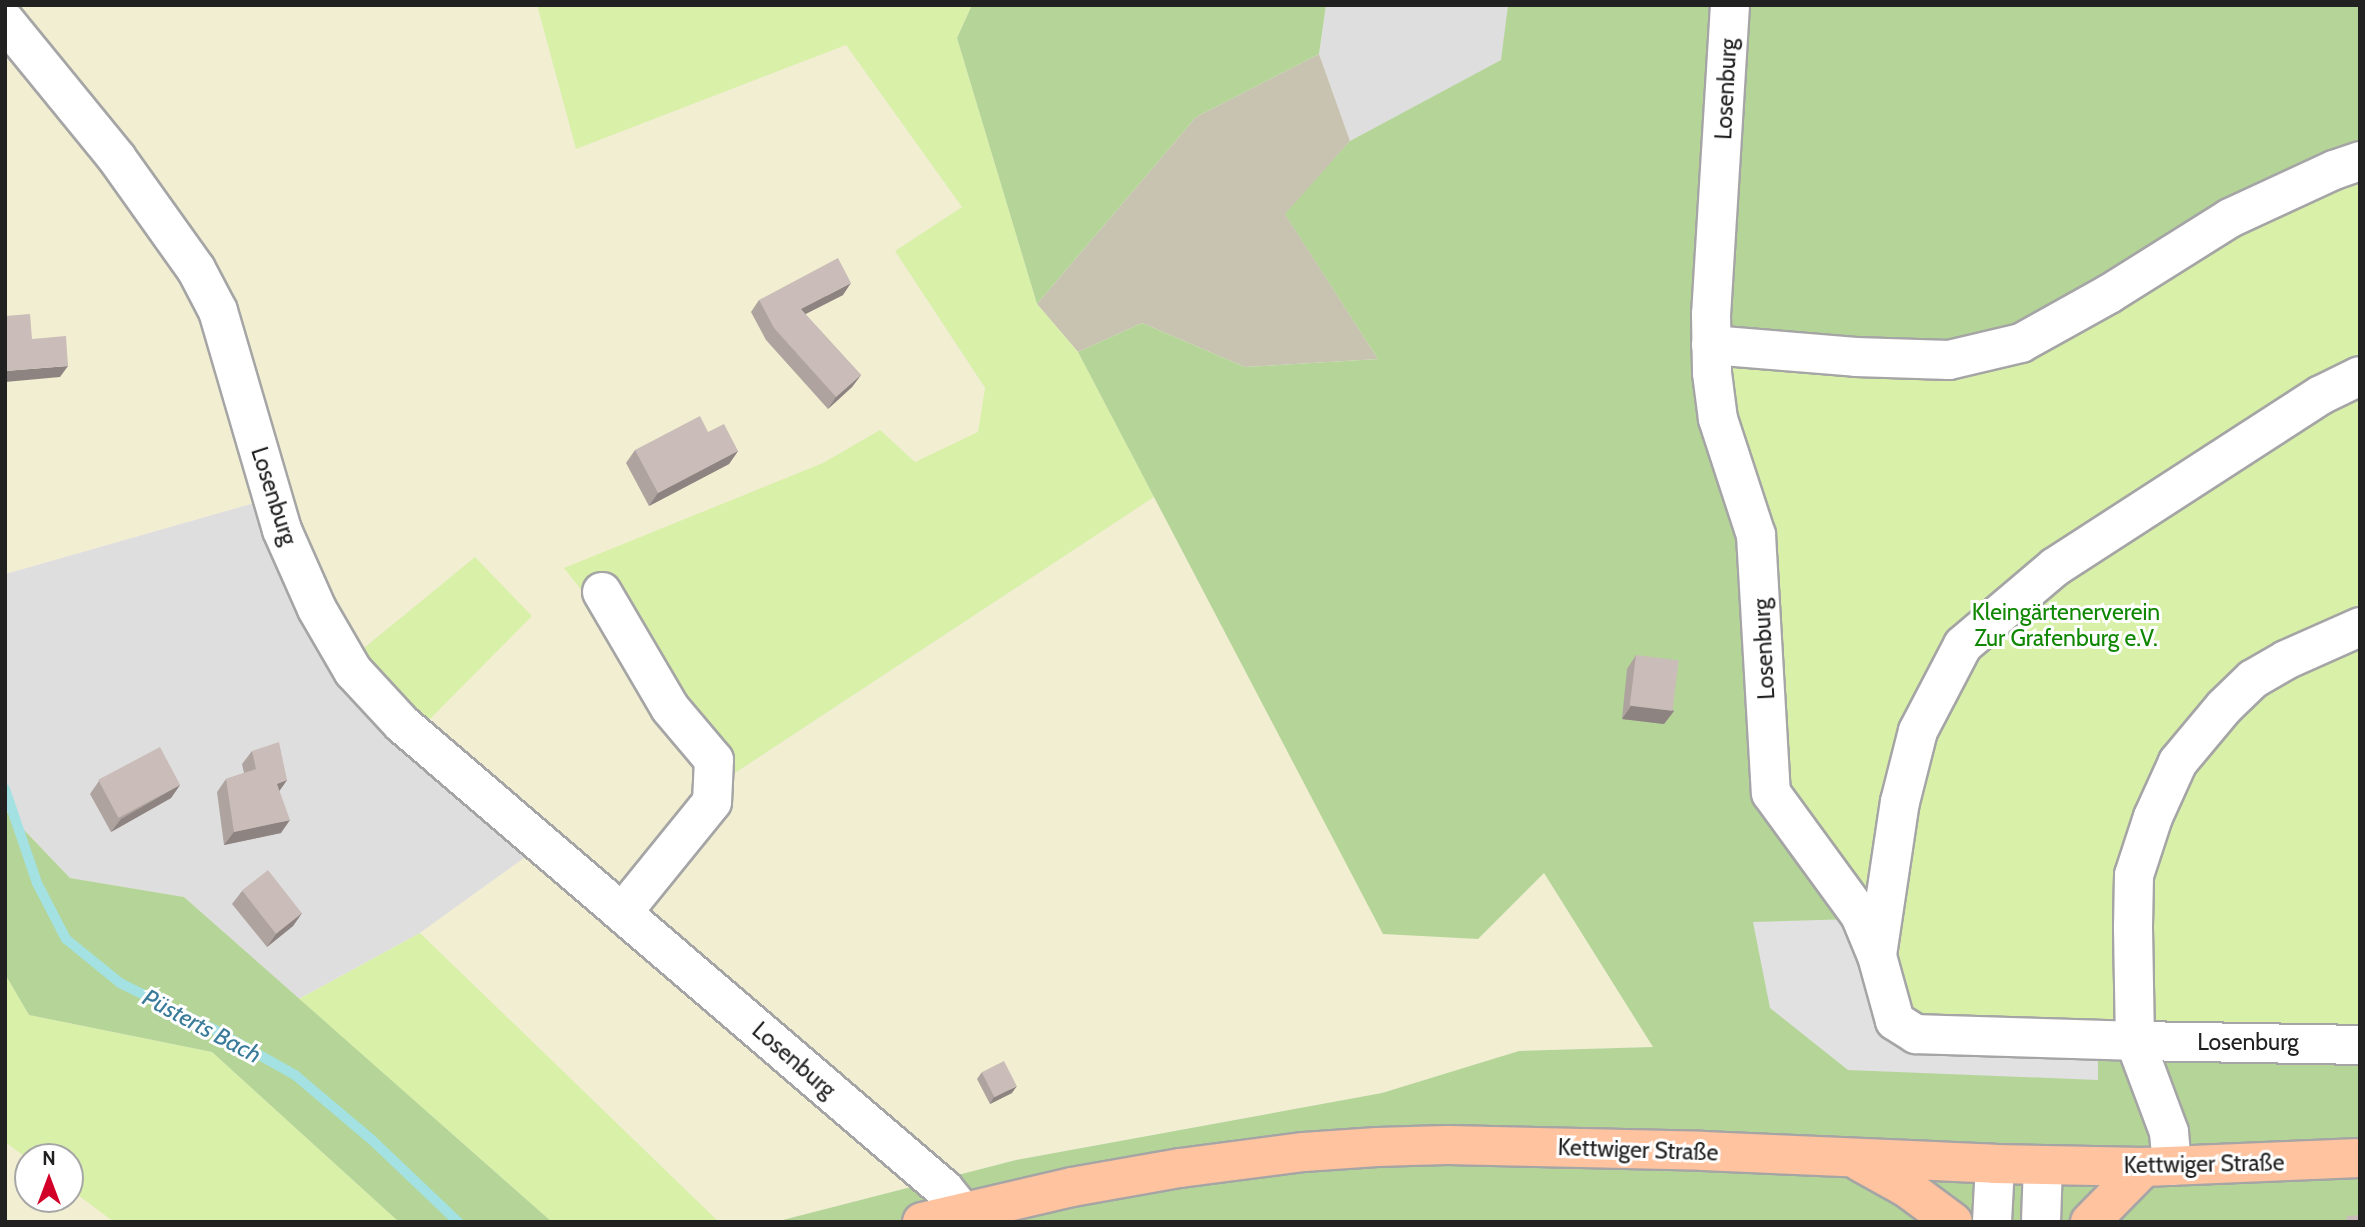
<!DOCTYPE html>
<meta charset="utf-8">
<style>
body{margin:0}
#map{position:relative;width:2365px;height:1227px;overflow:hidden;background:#f2ece7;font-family:Cabin,sans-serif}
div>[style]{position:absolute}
.residential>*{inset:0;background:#dfdede}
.construction>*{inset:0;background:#c8c3b1}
.farmland>*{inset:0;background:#f2eed1}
.grass>*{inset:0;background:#d9f0a8}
.forest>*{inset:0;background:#b5d598}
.parking>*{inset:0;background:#e1e1e1}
.stream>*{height:10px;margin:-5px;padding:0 5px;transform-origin:5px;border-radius:5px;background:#a3e1e3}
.roads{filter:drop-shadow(2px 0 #a5a5a5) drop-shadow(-2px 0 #a5a5a5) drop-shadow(0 2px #a5a5a5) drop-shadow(0 -2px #a5a5a5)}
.minor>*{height:38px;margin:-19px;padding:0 19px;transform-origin:19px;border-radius:19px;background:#fff}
.major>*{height:38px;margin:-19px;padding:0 19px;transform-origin:19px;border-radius:19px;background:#ffc39f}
.wall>*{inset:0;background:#aea39f}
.shaded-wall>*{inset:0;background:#8d8482}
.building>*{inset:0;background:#cabdb9;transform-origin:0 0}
span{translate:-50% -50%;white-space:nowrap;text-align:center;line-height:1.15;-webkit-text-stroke:6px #fff;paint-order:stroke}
.street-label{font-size:23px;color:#212121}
.park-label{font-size:23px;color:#108702}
.water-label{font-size:24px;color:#397b99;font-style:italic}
.frame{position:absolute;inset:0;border:7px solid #212121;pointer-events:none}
.north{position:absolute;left:14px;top:1143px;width:70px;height:70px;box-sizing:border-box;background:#fff;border:2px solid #a6a6a6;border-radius:50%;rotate:0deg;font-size:19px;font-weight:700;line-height:28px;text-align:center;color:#212121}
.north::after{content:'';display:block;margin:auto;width:24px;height:32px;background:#d20028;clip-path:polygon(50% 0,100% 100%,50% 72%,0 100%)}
</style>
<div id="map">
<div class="residential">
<i style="clip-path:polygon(1326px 5px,1508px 5px,1502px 60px,1350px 141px,1319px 54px)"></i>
<i style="clip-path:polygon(289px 493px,550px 840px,420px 933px,299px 999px,184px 897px,70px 878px,5px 810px,5px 574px)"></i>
</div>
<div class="construction">
<i style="clip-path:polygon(1319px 54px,1350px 141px,1286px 215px,1378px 359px,1245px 367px,1142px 323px,1078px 352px,1037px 304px,1196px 117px)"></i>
</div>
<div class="farmland">
<i style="clip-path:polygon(5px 5px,537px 5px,576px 149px,846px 45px,962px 207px,895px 251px,985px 389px,979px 432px,915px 462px,880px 430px,823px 463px,730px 777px,1154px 497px,1383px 933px,1478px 939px,1544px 873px,1653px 1047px,1519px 1051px,1382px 1093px,1016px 1160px,775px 1222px,719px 1222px,420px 933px,549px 840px,422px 727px,475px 557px,358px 653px,320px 581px,289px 493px,5px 574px)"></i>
<i style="clip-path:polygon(5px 1142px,28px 1159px,28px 1199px,70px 1199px,70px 1189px,114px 1222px,5px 1222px)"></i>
</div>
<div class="grass">
<i style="clip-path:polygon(537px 5px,972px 5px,957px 38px,1037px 304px,1078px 352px,1154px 497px,729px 777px,564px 568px,823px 463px,880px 430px,915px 462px,978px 432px,985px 388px,895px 251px,962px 207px,846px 45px,576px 149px)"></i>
<i style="clip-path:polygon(2360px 149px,2360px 1031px,1911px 1016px,1894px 961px,1781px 771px,1723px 371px,1745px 327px,1934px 347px)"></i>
<i style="clip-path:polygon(475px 557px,532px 616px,422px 727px,358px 653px)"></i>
<i style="clip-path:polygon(420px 933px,719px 1222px,552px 1222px,299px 999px)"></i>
<i style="clip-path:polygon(5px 974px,29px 1015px,212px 1052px,399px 1222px,114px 1222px,70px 1189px,70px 1157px,28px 1159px,5px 1142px)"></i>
</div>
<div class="forest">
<i style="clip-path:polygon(972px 5px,1326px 5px,1319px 54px,1196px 117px,1037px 304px,957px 38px)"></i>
<i style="clip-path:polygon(1508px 5px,2360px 5px,2360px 149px,2020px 335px,1934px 347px,1746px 327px,1742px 355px,1723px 371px,1781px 771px,1894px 961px,1911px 1016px,2360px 1031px,2360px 1222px,775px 1222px,1016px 1160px,1382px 1093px,1519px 1051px,1653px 1047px,1544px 873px,1478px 939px,1383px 934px,1078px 352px,1142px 323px,1245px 367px,1378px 359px,1285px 214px,1350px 141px,1501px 60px)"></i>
<i style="clip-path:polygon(5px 810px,70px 878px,184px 897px,552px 1222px,399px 1222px,212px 1052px,29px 1015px,5px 974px)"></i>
</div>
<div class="parking">
<i style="clip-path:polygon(1854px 919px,1890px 1040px,2098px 1048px,2098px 1080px,1848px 1070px,1770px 1008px,1753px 922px)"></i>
</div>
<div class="stream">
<i style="left:5px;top:789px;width:99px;rotate:71.2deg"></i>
<i style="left:37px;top:883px;width:63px;rotate:62.6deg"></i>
<i style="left:66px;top:939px;width:70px;rotate:39.2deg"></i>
<i style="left:120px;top:983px;width:106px;rotate:26.3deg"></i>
<i style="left:215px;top:1030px;width:92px;rotate:29.4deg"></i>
<i style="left:295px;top:1075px;width:101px;rotate:40.2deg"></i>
<i style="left:372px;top:1140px;width:119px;rotate:43.6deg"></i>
</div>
<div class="roads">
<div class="minor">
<i style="left:1730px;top:5px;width:310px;rotate:93.5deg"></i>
<i style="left:1711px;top:314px;width:59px;rotate:89deg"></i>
<i style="left:1712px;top:373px;width:46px;rotate:82.6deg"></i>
<i style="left:1718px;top:419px;width:122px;rotate:71.9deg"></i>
<i style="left:1756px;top:535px;width:258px;rotate:86.7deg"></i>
<i style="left:1771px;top:793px;width:151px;rotate:53.9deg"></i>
<i style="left:1860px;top:915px;width:44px;rotate:67.5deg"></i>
<i style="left:1877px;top:956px;width:67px;rotate:74.5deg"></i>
<i style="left:1895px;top:1021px;width:25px;rotate:32deg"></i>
<i style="left:1916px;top:1034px;width:219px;rotate:1.8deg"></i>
<i style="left:2135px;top:1041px;width:97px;rotate:69.5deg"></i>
<i style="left:2169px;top:1132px;width:34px;rotate:85deg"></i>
<i style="left:5px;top:21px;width:176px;rotate:50.8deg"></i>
<i style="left:116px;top:157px;width:138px;rotate:54.5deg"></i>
<i style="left:196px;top:269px;width:47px;rotate:62.4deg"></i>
<i style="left:218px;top:311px;width:228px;rotate:73.7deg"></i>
<i style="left:282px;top:530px;width:86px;rotate:66.1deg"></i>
<i style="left:317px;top:609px;width:72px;rotate:59.9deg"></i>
<i style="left:353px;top:671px;width:72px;rotate:47.2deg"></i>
<i style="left:402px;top:724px;width:714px;rotate:40.63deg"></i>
<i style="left:944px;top:1189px;width:28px;rotate:51deg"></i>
<i style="left:1711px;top:345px;width:145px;rotate:4.7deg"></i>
<i style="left:1856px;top:357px;width:93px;rotate:1.8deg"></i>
<i style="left:1949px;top:360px;width:74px;rotate:-13.3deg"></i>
<i style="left:2021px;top:343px;width:101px;rotate:-29.1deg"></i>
<i style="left:2109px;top:294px;width:143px;rotate:-32.1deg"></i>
<i style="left:2230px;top:218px;width:115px;rotate:-24.8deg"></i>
<i style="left:2334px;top:170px;width:28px;rotate:-19deg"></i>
<i style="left:602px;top:592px;width:134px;rotate:59.6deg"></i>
<i style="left:670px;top:708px;width:68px;rotate:49.8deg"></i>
<i style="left:714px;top:760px;width:42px;rotate:92.7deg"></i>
<i style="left:712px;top:802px;width:141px;rotate:129deg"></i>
<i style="left:2360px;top:627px;width:81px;rotate:156deg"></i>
<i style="left:2286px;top:660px;width:38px;rotate:150deg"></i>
<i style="left:2253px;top:679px;width:40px;rotate:136deg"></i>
<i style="left:2224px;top:707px;width:72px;rotate:129.9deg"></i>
<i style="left:2178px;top:762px;width:60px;rotate:114.4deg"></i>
<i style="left:2153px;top:817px;width:61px;rotate:108.1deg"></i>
<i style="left:2134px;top:875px;width:53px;rotate:91.1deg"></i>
<i style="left:2133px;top:928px;width:113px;rotate:89deg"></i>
<i style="left:2135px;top:1041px;width:225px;rotate:1deg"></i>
<i style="left:1877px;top:955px;width:155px;rotate:-81.5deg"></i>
<i style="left:1900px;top:802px;width:73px;rotate:-75.8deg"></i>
<i style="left:1918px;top:731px;width:97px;rotate:-62.4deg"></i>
<i style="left:1963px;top:645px;width:121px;rotate:-40.3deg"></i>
<i style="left:2055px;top:567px;width:317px;rotate:-32.9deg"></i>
<i style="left:2321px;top:395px;width:43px;rotate:-26deg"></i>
<i style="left:1992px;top:1222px;width:58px;rotate:-87deg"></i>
<i style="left:2041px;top:1222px;width:57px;rotate:-88deg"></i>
</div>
<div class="major">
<i style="left:1860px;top:1162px;width:54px;rotate:29deg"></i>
<i style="left:1907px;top:1188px;width:57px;rotate:36.5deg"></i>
<i style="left:922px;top:1222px;width:154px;rotate:-13.1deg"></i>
<i style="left:1072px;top:1187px;width:110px;rotate:-10deg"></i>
<i style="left:1180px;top:1168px;width:125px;rotate:-7.4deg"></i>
<i style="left:1304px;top:1152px;width:73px;rotate:-3.9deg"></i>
<i style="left:1377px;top:1147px;width:71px;rotate:-1.6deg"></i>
<i style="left:1448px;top:1145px;width:255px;rotate:1.3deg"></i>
<i style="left:1703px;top:1151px;width:292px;rotate:2.5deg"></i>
<i style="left:1995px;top:1164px;width:149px;rotate:1.2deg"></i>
<i style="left:2144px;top:1167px;width:216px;rotate:-2.4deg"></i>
<i style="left:2090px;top:1222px;width:77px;rotate:-45.5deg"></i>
</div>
</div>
<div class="wall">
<i style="clip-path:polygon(843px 295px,805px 314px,861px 375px,852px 387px,828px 409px,766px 340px,751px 312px,759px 300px)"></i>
<i style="clip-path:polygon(708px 432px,738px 451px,729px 464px,649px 506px,626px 463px,635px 450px)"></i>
<i style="clip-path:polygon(1636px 655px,1674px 711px,1664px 724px,1622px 719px,1627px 669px)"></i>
<i style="clip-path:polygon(252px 751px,287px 780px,279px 791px,281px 833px,224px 845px,217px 792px,226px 779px,244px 773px,242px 764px)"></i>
<i style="clip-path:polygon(99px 781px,180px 785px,171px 798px,111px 832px,90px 794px)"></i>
<i style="clip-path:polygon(242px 891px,302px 913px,293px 926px,267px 947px,232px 904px)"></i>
<i style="clip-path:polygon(982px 1072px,1012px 1093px,990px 1104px,977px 1079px)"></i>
</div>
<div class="shaded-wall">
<i style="clip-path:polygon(851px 283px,843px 295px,792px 321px,801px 309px)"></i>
<i style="clip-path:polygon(68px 366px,60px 377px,5px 382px,5px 371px)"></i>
<i style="clip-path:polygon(861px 375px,852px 387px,828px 409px,836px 397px)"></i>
<i style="clip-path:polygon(738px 451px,729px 464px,649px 506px,658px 493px)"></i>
<i style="clip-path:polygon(1631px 706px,1674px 711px,1664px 724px,1622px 719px)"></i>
<i style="clip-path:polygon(287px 780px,278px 793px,277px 784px)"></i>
<i style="clip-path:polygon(180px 785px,171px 798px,111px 832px,121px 819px)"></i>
<i style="clip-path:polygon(290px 820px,281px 833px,224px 845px,234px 832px)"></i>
<i style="clip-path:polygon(302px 913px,293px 926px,267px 947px,276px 934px)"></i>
<i style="clip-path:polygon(1017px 1086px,1012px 1093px,990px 1104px,994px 1097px)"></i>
</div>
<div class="building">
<i style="clip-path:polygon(838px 258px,851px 283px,801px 309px,861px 375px,836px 397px,774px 328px,759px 300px)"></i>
<i style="clip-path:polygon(30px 314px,32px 339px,66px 336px,68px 366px,5px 371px,5px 316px)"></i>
<i style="clip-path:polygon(700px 416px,708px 432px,724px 424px,738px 451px,658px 493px,635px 450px)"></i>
<i style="left:1636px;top:655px;width:43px;height:51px;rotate:7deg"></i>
<i style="clip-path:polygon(279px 742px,287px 780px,277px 784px,290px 820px,234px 832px,226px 779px,256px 769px,252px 751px)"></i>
<i style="left:160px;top:747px;width:43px;height:70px;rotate:62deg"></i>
<i style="left:268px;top:870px;width:55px;height:33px;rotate:52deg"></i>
<i style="left:1004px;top:1061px;width:28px;height:25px;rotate:63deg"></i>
<i style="clip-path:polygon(2360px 1215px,2360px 1222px,2347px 1222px,2347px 1216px)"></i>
<i style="clip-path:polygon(2291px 1220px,2292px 1222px,2268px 1222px)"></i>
</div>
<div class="street-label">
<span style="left:1726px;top:89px;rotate:-87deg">Losenburg</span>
<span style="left:274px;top:496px;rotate:72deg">Losenburg</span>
<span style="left:1764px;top:649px;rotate:-93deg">Losenburg</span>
<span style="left:2248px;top:1042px">Losenburg</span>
<span style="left:794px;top:1060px;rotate:41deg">Losenburg</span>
<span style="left:1638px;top:1150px;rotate:2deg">Kettwiger Straße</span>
<span style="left:2204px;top:1164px;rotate:-1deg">Kettwiger Straße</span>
</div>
<div class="park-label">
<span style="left:2066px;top:625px">Kleingärtenerverein<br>Zur Grafenburg e.V.</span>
</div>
<div class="water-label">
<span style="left:202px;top:1026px;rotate:28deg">Püsterts Bach</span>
</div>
<div class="frame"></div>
<div class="north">N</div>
</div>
